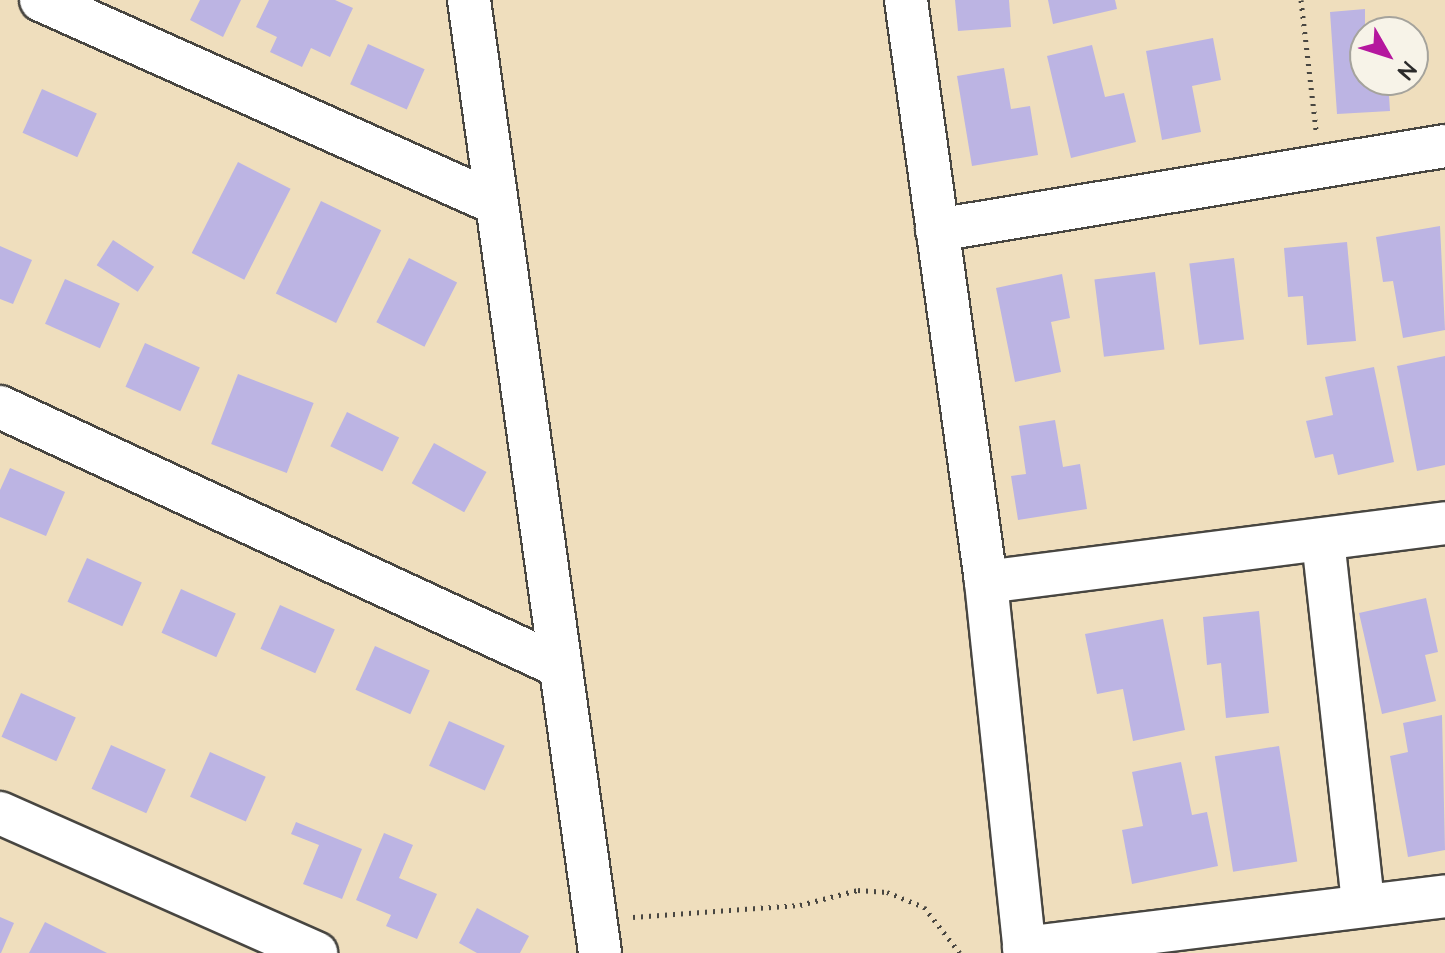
<!DOCTYPE html>
<style>
body{margin:0}
#map{position:relative;width:1445px;height:953px;overflow:hidden;background:#efdebd;font-family:"Architects Daughter",sans-serif}
div>[style]{position:absolute}
.building>*{inset:0;background:#bcb4e3;transform-origin:0 0}
.path>*{height:5px;margin-top:-2.5px;transform-origin:0;background:repeating-linear-gradient(90deg,#484641 0 2px,transparent 0 8px)}
.roads{filter:drop-shadow(2px 0 #484641) drop-shadow(-2px 0 #484641) drop-shadow(0 2px #484641) drop-shadow(0 -2px #484641)}
.minor>*{height:42px;margin:-21px;padding:0 21px;transform-origin:21px;border-radius:21px;background:#fff}
span{translate:-50% -50%;white-space:nowrap;text-align:center;line-height:1.15;-webkit-text-stroke:7px #f7f3e8;paint-order:stroke}
.north{position:absolute;left:1349px;top:16px;width:80px;height:80px;box-sizing:border-box;background:#f7f3e8;border:2px solid #a5a39c;border-radius:50%;rotate:129deg;font-size:22px;font-weight:700;line-height:32px;text-align:center;color:#2b2b2b}
.north::after{content:'';display:block;margin:auto;width:28px;height:36px;background:#b5179e;clip-path:polygon(50% 0,100% 100%,50% 72%,0 100%)}
</style>
<div id="map">
<div class="building">
<i style="clip-path:polygon(200px 0,241px 0,223px 37px,190px 20px)"></i>
<i style="clip-path:polygon(269px 0,335px 0,353px 8px,330px 57px,311px 48px,302px 67px,270px 52px,277px 37px,256px 27px)"></i>
<i style="clip-path:polygon(955px 0,1009px 0,1011px 27px,958px 31px)"></i>
<i style="clip-path:polygon(1048px 0,1115px 0,1117px 9px,1053px 24px)"></i>
<i style="clip-path:polygon(1365px 9px,1365px 80px,1388px 80px,1390px 111px,1337px 114px,1330px 12px)"></i>
<i style="clip-path:polygon(1213px 38px,1221px 80px,1192px 86px,1201px 132px,1162px 140px,1146px 51px)"></i>
<i style="left:368px;top:44px;width:62px;height:44px;rotate:24deg"></i>
<i style="clip-path:polygon(1092px 45px,1105px 97px,1124px 93px,1136px 142px,1071px 158px,1047px 56px)"></i>
<i style="clip-path:polygon(1004px 68px,1011px 109px,1030px 106px,1038px 155px,972px 166px,957px 76px)"></i>
<i style="left:42px;top:89px;width:60px;height:48px;rotate:24deg"></i>
<i style="left:238px;top:162px;width:59px;height:102px;rotate:27deg"></i>
<i style="left:321px;top:201px;width:67px;height:103px;rotate:26deg"></i>
<i style="clip-path:polygon(1440px 226px,1445px 330px,1403px 338px,1393px 281px,1383px 282px,1376px 237px)"></i>
<i style="left:113px;top:240px;width:49px;height:30px;rotate:33deg"></i>
<i style="clip-path:polygon(1347px 242px,1356px 341px,1307px 345px,1303px 296px,1288px 297px,1284px 248px)"></i>
<i style="clip-path:polygon(0 246px,32px 260px,13px 304px,0 299px)"></i>
<i style="left:409px;top:258px;width:54px;height:72px;rotate:27deg"></i>
<i style="left:1234px;top:258px;width:82px;height:45px;rotate:83deg"></i>
<i style="left:1155px;top:272px;width:78px;height:61px;rotate:83deg"></i>
<i style="clip-path:polygon(1062px 274px,1070px 318px,1051px 322px,1061px 372px,1015px 382px,996px 288px)"></i>
<i style="left:65px;top:279px;width:60px;height:49px;rotate:24deg"></i>
<i style="left:145px;top:343px;width:60px;height:48px;rotate:24deg"></i>
<i style="clip-path:polygon(1445px 356px,1445px 465px,1417px 471px,1397px 366px)"></i>
<i style="clip-path:polygon(1374px 367px,1394px 462px,1338px 475px,1333px 454px,1315px 458px,1306px 421px,1333px 415px,1325px 377px)"></i>
<i style="left:238px;top:374px;width:81px;height:75px;rotate:21deg"></i>
<i style="left:347px;top:412px;width:58px;height:38px;rotate:26deg"></i>
<i style="clip-path:polygon(1055px 420px,1063px 467px,1080px 464px,1087px 509px,1018px 520px,1011px 476px,1026px 474px,1019px 426px)"></i>
<i style="left:434px;top:443px;width:60px;height:46px;rotate:29deg"></i>
<i style="clip-path:polygon(10px 468px,65px 492px,46px 536px,0 517px,0 490px)"></i>
<i style="left:87px;top:558px;width:60px;height:48px;rotate:24deg"></i>
<i style="left:181px;top:589px;width:60px;height:48px;rotate:24deg"></i>
<i style="clip-path:polygon(1426px 598px,1438px 652px,1425px 655px,1436px 701px,1382px 714px,1359px 613px)"></i>
<i style="left:280px;top:605px;width:60px;height:48px;rotate:24deg"></i>
<i style="clip-path:polygon(1259px 611px,1269px 713px,1226px 718px,1221px 663px,1207px 665px,1203px 617px)"></i>
<i style="clip-path:polygon(1163px 619px,1185px 730px,1133px 741px,1123px 689px,1097px 694px,1085px 634px)"></i>
<i style="left:375px;top:646px;width:60px;height:48px;rotate:24deg"></i>
<i style="left:21px;top:693px;width:60px;height:48px;rotate:24deg"></i>
<i style="clip-path:polygon(1442px 715px,1445px 850px,1408px 857px,1390px 756px,1408px 752px,1403px 723px)"></i>
<i style="left:449px;top:721px;width:61px;height:49px;rotate:24deg"></i>
<i style="left:111px;top:745px;width:60px;height:48px;rotate:24deg"></i>
<i style="left:1279px;top:746px;width:117px;height:65px;rotate:81deg"></i>
<i style="left:210px;top:752px;width:61px;height:49px;rotate:24deg"></i>
<i style="clip-path:polygon(1181px 762px,1192px 815px,1207px 812px,1218px 866px,1132px 884px,1122px 830px,1143px 826px,1132px 772px)"></i>
<i style="clip-path:polygon(296px 822px,362px 849px,342px 899px,303px 884px,319px 845px,291px 834px)"></i>
<i style="clip-path:polygon(384px 833px,413px 845px,399px 878px,437px 894px,417px 939px,386px 926px,391px 915px,356px 900px)"></i>
<i style="clip-path:polygon(477px 908px,529px 936px,520px 953px,477px 953px,459px 943px)"></i>
<i style="clip-path:polygon(0 917px,14px 923px,1px 953px,0 953px)"></i>
<i style="clip-path:polygon(45px 922px,107px 953px,29px 953px)"></i>
</div>
<div class="path">
<i style="left:1301px;top:0;width:131px;rotate:83.4deg"></i>
<i style="left:633px;top:917px;width:167px;rotate:-4.1deg"></i>
<i style="left:800px;top:905px;width:60px;rotate:-14.5deg"></i>
<i style="left:858px;top:890px;width:29px;rotate:4deg"></i>
<i style="left:887px;top:892px;width:40px;rotate:22deg"></i>
<i style="left:924px;top:907px;width:58px;rotate:52deg"></i>
</div>
<div class="roads">
<div class="minor">
<i style="left:41px;top:0;width:497px;rotate:24.1deg"></i>
<i style="left:469px;top:0;width:962px;rotate:82.17deg"></i>
<i style="left:906px;top:0;width:587px;rotate:82.17deg"></i>
<i style="left:986px;top:582px;width:373px;rotate:84deg"></i>
<i style="left:937px;top:230px;width:515px;rotate:-9.39deg"></i>
<i style="left:0;top:407px;width:618px;rotate:24.87deg"></i>
<i style="left:1323px;top:540px;width:366px;rotate:83.7deg"></i>
<i style="left:986px;top:582px;width:463px;rotate:-7.3deg"></i>
<i style="left:0;top:813px;width:346px;rotate:23.9deg"></i>
<i style="left:1024px;top:948px;width:424px;rotate:-7deg"></i>
</div>
</div>
<div class="north">N</div>
</div>
